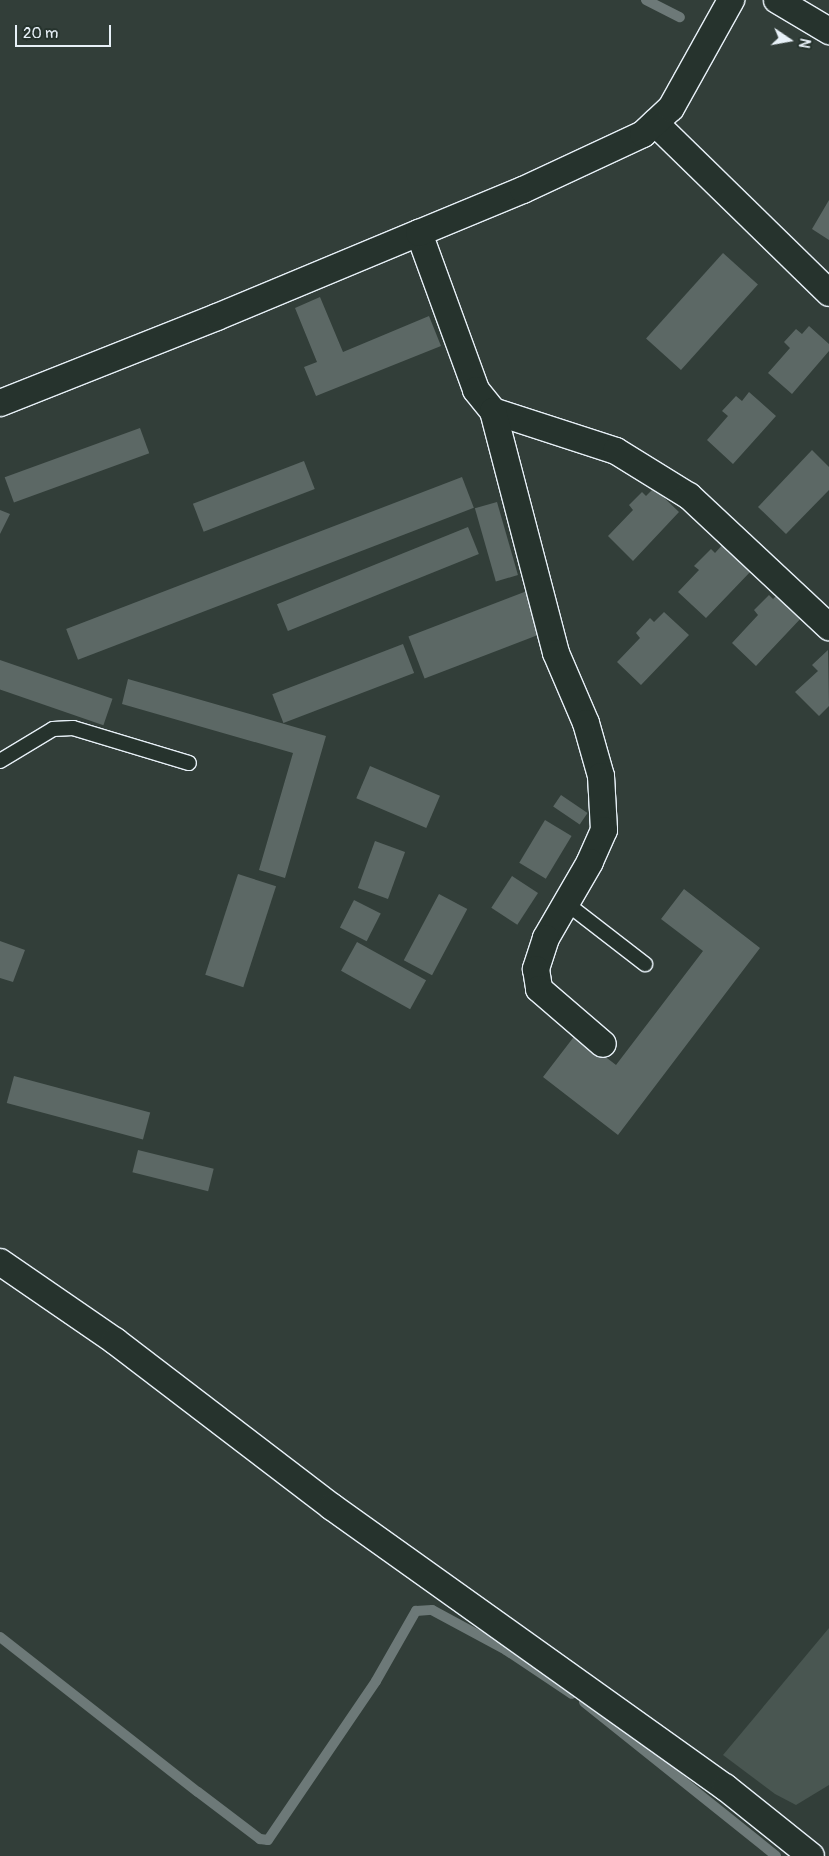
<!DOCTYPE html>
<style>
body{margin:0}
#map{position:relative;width:829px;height:1856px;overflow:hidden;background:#323e39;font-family:Pangolin,sans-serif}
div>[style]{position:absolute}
.green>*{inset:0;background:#495651}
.stream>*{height:10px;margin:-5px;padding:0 5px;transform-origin:5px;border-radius:5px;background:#6d7978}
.building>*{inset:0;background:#5c6865;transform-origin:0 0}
.roads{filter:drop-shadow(1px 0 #e8f1f8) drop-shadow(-1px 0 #e8f1f8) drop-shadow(0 1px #e8f1f8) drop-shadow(0 -1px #e8f1f8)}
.service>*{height:14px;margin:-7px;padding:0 7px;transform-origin:7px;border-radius:7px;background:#26332d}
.minor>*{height:26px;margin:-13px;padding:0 13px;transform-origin:13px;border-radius:13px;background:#26332d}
span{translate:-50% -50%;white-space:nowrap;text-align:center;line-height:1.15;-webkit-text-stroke:4px #26332d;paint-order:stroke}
.north{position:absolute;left:764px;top:15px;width:50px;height:50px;-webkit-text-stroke:4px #26332d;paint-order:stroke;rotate:102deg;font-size:14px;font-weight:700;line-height:20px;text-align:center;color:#e8f1f8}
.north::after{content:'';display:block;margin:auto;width:18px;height:22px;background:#e8f1f8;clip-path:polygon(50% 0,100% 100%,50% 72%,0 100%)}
.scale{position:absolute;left:15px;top:25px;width:96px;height:22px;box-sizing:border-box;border:2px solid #e8f1f8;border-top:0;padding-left:6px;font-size:15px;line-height:18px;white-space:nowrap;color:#e8f1f8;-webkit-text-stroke:4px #26332d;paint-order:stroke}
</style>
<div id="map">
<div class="green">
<i style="clip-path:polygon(829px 1628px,829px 1785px,796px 1805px,775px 1794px,723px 1755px)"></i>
</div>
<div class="stream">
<i style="left:646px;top:0;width:38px;rotate:27deg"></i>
<i style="left:0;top:1637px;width:251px;rotate:38.1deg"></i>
<i style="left:198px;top:1792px;width:78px;rotate:37.2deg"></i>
<i style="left:260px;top:1839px;width:8px;rotate:7deg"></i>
<i style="left:268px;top:1840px;width:192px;rotate:-55.8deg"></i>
<i style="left:376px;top:1681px;width:81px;rotate:-60.3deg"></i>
<i style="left:416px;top:1611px;width:16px;rotate:-4deg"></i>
<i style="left:432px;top:1610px;width:84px;rotate:28.4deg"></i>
<i style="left:506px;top:1650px;width:79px;rotate:33.7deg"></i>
<i style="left:584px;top:1702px;width:246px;rotate:38.7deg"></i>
</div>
<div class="building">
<i style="clip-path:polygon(829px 200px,829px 240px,812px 229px)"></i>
<i style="left:723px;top:253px;width:47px;height:115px;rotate:42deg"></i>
<i style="clip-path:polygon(320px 297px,343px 352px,429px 316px,441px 346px,316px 396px,304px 367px,317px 362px,295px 308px)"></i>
<i style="clip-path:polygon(809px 326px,829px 344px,829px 351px,792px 394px,768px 373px,790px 348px,784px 342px,796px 329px,802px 334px)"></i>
<i style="clip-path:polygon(749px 392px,776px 416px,733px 464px,707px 440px,728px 416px,722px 411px,736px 396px,742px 401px)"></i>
<i style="left:140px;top:428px;width:27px;height:144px;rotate:70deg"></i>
<i style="clip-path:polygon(812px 450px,829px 467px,829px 490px,786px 534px,758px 507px)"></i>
<i style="left:304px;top:461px;width:30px;height:119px;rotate:69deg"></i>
<i style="left:462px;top:477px;width:33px;height:424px;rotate:69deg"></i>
<i style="clip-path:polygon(654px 488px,679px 512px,633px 561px,608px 536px,633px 510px,629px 505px,642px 492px,646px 496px)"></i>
<i style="left:497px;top:502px;width:76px;height:23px;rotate:74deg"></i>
<i style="clip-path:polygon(0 510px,10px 514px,0 534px)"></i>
<i style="left:468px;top:527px;width:29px;height:206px;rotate:68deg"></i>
<i style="clip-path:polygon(724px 543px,752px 570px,706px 618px,678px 592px,699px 570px,694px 566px,711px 549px,715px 553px)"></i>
<i style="left:527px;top:591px;width:45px;height:127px;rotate:69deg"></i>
<i style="clip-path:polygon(779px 593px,803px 616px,756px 666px,732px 643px,758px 615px,754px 610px,769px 595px,773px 599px)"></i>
<i style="clip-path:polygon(664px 612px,689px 635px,641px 685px,617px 662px,640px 638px,636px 633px,650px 618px,654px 622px)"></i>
<i style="left:403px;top:644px;width:31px;height:140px;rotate:69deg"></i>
<i style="clip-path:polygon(828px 650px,829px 706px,819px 716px,795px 692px,818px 671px,812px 665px)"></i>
<i style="left:0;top:660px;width:119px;height:28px;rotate:19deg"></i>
<i style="clip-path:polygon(128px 679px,326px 736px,285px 878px,259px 870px,293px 753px,122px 704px)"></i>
<i style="left:370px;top:766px;width:76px;height:35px;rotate:23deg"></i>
<i style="left:561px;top:795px;width:32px;height:14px;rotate:34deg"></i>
<i style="left:545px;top:820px;width:31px;height:50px;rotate:31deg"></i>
<i style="left:375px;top:841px;width:32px;height:50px;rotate:20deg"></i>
<i style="left:238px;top:874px;width:40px;height:106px;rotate:18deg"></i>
<i style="left:512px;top:876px;width:31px;height:38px;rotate:33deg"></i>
<i style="clip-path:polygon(684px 889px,760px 948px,618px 1135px,543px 1077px,576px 1034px,616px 1065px,703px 951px,661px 919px)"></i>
<i style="left:439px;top:894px;width:32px;height:75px;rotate:28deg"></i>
<i style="left:354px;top:900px;width:30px;height:31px;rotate:27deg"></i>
<i style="clip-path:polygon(0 941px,25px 950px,13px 982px,0 978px)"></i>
<i style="left:357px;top:942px;width:79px;height:33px;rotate:29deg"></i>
<i style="left:14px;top:1076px;width:141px;height:28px;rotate:15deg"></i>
<i style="left:138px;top:1150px;width:78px;height:23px;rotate:14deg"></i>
</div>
<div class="roads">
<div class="service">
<i style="left:0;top:761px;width:62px;rotate:-31.1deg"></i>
<i style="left:53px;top:729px;width:20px;rotate:-3deg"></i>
<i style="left:73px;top:728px;width:121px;rotate:16.8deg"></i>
<i style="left:566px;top:903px;width:100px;rotate:37.7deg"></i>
</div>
<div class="minor">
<i style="left:777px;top:0;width:61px;rotate:30.8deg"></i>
<i style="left:655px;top:123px;width:243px;rotate:44.3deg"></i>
<i style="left:419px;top:233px;width:167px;rotate:70deg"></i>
<i style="left:476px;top:390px;width:27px;rotate:51deg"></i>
<i style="left:493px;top:411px;width:129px;rotate:18deg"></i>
<i style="left:616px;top:451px;width:86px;rotate:31.7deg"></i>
<i style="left:689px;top:496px;width:192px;rotate:43.1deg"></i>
<i style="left:0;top:403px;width:233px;rotate:-21.6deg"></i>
<i style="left:217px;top:317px;width:219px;rotate:-22.6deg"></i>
<i style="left:419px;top:233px;width:113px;rotate:-22.5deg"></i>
<i style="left:523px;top:190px;width:132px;rotate:-25deg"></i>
<i style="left:643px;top:134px;width:38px;rotate:-43deg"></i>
<i style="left:671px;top:108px;width:124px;rotate:-60.9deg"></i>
<i style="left:493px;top:411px;width:250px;rotate:75.4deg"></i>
<i style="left:556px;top:653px;width:76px;rotate:66.8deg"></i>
<i style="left:586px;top:723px;width:55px;rotate:74.2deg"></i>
<i style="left:601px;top:776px;width:54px;rotate:86.8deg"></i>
<i style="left:604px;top:830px;width:35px;rotate:114deg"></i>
<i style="left:590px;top:862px;width:88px;rotate:120.1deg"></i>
<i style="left:546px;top:938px;width:33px;rotate:108deg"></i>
<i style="left:536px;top:969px;width:20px;rotate:81deg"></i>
<i style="left:539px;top:989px;width:84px;rotate:40.7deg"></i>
<i style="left:0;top:1262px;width:140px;rotate:34.5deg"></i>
<i style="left:115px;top:1341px;width:273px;rotate:37.4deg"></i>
<i style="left:332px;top:1507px;width:483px;rotate:35.5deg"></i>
<i style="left:725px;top:1787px;width:110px;rotate:38.7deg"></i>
</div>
</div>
<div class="north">N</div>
<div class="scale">20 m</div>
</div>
